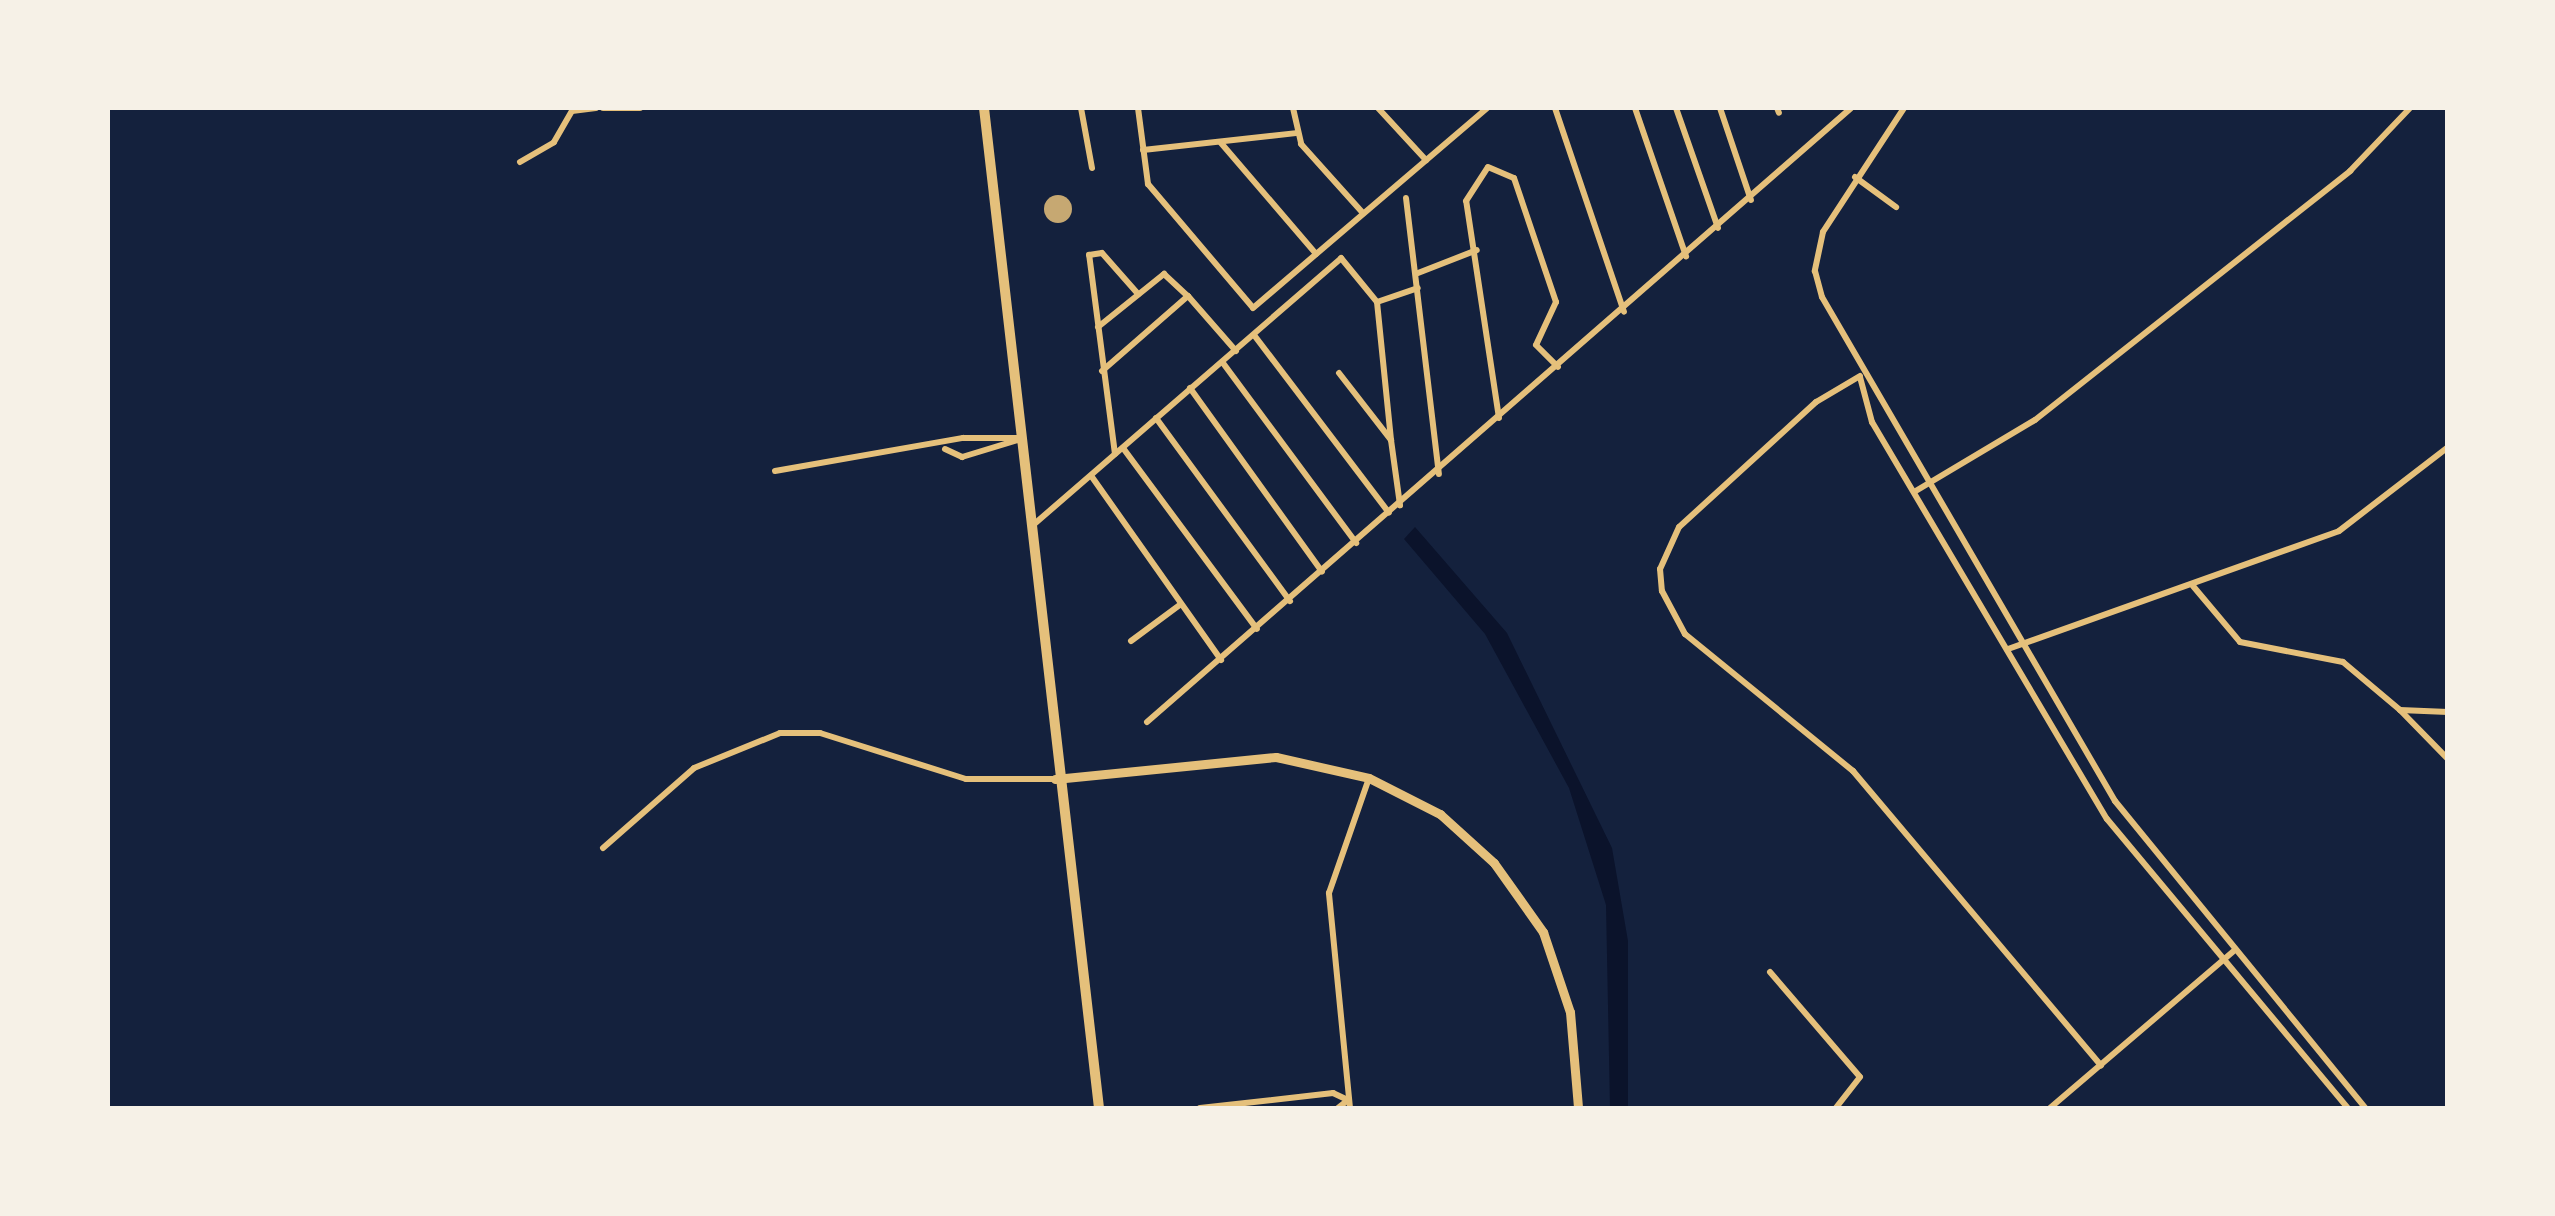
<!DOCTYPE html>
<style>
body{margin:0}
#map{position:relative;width:2555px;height:1216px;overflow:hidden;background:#14213d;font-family:Quicksand,sans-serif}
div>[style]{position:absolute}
.water>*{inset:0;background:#0b132b}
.building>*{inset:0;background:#c6a872}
.round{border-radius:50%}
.minor>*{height:6px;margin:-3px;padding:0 3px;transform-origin:3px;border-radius:3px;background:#e5c07b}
.secondary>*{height:9px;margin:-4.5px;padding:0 4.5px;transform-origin:4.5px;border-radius:4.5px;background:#e5c07b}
.primary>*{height:10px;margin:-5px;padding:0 5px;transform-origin:5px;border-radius:5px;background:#e5c07b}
span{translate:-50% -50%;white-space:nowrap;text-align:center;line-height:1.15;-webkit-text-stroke:8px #f6f1e7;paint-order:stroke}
.frame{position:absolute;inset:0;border:110px solid #f6f1e7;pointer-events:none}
</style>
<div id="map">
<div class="water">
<i style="clip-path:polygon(1415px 527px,1507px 633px,1612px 848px,1628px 941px,1628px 1108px,1610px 1108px,1606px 905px,1569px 788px,1485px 634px,1404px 539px)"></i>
</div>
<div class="building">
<i class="round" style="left:1044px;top:195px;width:28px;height:28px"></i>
</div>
<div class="minor">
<i style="left:603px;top:108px;width:37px"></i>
<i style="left:1081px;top:108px;width:61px;rotate:79.6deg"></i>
<i style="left:1138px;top:108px;width:77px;rotate:82.5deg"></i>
<i style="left:1148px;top:184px;width:162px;rotate:49.7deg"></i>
<i style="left:1253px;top:308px;width:308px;rotate:-40.5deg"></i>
<i style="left:1293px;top:108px;width:37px;rotate:77deg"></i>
<i style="left:1301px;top:144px;width:93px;rotate:48.1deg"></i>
<i style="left:1378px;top:108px;width:71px;rotate:47.3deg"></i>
<i style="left:1555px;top:108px;width:215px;rotate:71.3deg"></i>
<i style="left:1635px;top:108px;width:157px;rotate:71deg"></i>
<i style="left:1676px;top:108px;width:127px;rotate:70.7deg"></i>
<i style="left:1720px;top:108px;width:97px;rotate:71.4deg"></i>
<i style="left:1777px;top:108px;width:5px;rotate:68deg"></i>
<i style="left:1904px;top:108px;width:148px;rotate:123.2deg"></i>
<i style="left:1823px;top:232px;width:40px;rotate:102deg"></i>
<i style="left:1815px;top:271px;width:27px;rotate:75deg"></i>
<i style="left:1822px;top:297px;width:583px;rotate:59.83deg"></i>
<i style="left:2115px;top:801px;width:396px;rotate:50.8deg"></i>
<i style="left:1221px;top:143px;width:146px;rotate:49.4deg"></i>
<i style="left:1143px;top:150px;width:156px;rotate:-6.3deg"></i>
<i style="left:520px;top:162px;width:39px;rotate:-30deg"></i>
<i style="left:554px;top:142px;width:36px;rotate:-60deg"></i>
<i style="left:572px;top:111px;width:24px;rotate:-7deg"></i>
<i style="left:1855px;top:177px;width:51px;rotate:36.2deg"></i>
<i style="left:1406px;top:198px;width:278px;rotate:83.2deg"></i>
<i style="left:1418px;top:273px;width:63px;rotate:-21.3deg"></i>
<i style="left:1377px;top:302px;width:43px;rotate:-18.9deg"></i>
<i style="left:1098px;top:327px;width:85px;rotate:-38.8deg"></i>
<i style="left:1164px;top:274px;width:33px;rotate:43deg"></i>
<i style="left:1254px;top:335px;width:223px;rotate:52.8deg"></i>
<i style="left:1223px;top:363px;width:224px;rotate:53.5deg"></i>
<i style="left:1102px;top:371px;width:114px;rotate:-41.1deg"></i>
<i style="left:1188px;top:296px;width:73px;rotate:48.9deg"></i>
<i style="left:1339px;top:373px;width:85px;rotate:52.2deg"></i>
<i style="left:1391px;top:440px;width:66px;rotate:82.1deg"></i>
<i style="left:1860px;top:376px;width:51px;rotate:149.4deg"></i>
<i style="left:1816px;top:402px;width:185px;rotate:137.6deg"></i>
<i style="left:1679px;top:527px;width:46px;rotate:114.3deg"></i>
<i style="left:1660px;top:569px;width:22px;rotate:85deg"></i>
<i style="left:1662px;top:591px;width:49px;rotate:61.9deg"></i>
<i style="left:1685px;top:634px;width:217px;rotate:39.2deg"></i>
<i style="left:1853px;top:771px;width:385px;rotate:49.9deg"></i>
<i style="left:1860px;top:377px;width:47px;rotate:75.1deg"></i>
<i style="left:1872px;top:422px;width:461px;rotate:59.4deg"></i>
<i style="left:2107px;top:819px;width:376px;rotate:50.2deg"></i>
<i style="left:1190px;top:388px;width:226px;rotate:54.3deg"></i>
<i style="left:1156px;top:418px;width:227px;rotate:53.8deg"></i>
<i style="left:1499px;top:418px;width:219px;rotate:-98.6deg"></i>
<i style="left:1466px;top:201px;width:40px;rotate:-57.1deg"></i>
<i style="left:1488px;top:167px;width:28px;rotate:23deg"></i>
<i style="left:1514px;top:178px;width:131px;rotate:71.3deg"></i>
<i style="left:1556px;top:302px;width:47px;rotate:114.9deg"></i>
<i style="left:1536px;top:345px;width:31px;rotate:45deg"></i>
<i style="left:1123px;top:448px;width:225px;rotate:53.5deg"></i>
<i style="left:945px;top:449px;width:19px;rotate:25deg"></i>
<i style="left:962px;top:457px;width:59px;rotate:-16.9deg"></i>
<i style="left:1115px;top:454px;width:201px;rotate:-97.4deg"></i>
<i style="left:1089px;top:255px;width:13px;rotate:-9deg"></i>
<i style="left:1102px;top:253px;width:55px;rotate:48.7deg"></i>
<i style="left:775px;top:471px;width:191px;rotate:-10deg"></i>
<i style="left:963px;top:438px;width:58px"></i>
<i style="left:1092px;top:477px;width:224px;rotate:54.8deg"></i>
<i style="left:1914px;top:492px;width:141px;rotate:-30.8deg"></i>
<i style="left:2035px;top:420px;width:402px;rotate:-38.3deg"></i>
<i style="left:2350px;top:171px;width:87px;rotate:-46.4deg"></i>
<i style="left:1032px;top:526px;width:409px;rotate:-40.9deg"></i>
<i style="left:1341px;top:258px;width:57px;rotate:50.7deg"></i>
<i style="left:1377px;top:302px;width:139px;rotate:84.2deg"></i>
<i style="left:2193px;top:586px;width:73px;rotate:50deg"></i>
<i style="left:2240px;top:642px;width:105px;rotate:11deg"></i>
<i style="left:2343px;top:662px;width:75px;rotate:40.1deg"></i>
<i style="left:1131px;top:641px;width:62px;rotate:-36.5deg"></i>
<i style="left:2008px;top:649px;width:351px;rotate:-19.6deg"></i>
<i style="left:2339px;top:531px;width:138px;rotate:-37.6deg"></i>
<i style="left:2448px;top:712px;width:48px;rotate:-177.6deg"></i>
<i style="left:2400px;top:710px;width:69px;rotate:45.6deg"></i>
<i style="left:1147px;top:722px;width:934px;rotate:-41.09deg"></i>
<i style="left:603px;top:848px;width:121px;rotate:-41.3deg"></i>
<i style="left:694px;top:768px;width:93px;rotate:-22.1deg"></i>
<i style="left:780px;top:733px;width:40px"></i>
<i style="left:820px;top:733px;width:153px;rotate:17.5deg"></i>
<i style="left:966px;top:779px;width:89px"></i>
<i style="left:1770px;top:972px;width:138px;rotate:49.4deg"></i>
<i style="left:1860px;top:1077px;width:39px;rotate:128deg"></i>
<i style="left:1200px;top:1108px;width:134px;rotate:-6.4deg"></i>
<i style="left:1333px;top:1093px;width:17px;rotate:25deg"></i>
<i style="left:1348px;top:1100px;width:13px;rotate:141deg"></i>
<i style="left:1350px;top:1108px;width:216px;rotate:-95.6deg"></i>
<i style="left:1329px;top:893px;width:122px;rotate:-70.8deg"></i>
<i style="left:2050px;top:1108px;width:242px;rotate:-40.5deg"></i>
</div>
<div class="secondary">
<i style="left:1055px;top:779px;width:222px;rotate:-5.7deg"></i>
<i style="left:1276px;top:757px;width:95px;rotate:12.7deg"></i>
<i style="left:1369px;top:778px;width:80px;rotate:26.9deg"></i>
<i style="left:1440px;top:814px;width:73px;rotate:42.2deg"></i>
<i style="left:1494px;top:863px;width:85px;rotate:54.6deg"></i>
<i style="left:1543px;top:932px;width:84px;rotate:71.4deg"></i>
<i style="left:1570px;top:1012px;width:96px;rotate:85.2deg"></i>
</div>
<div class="primary">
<i style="left:984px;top:108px;width:1007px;rotate:83.44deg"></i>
</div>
<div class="frame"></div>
</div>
